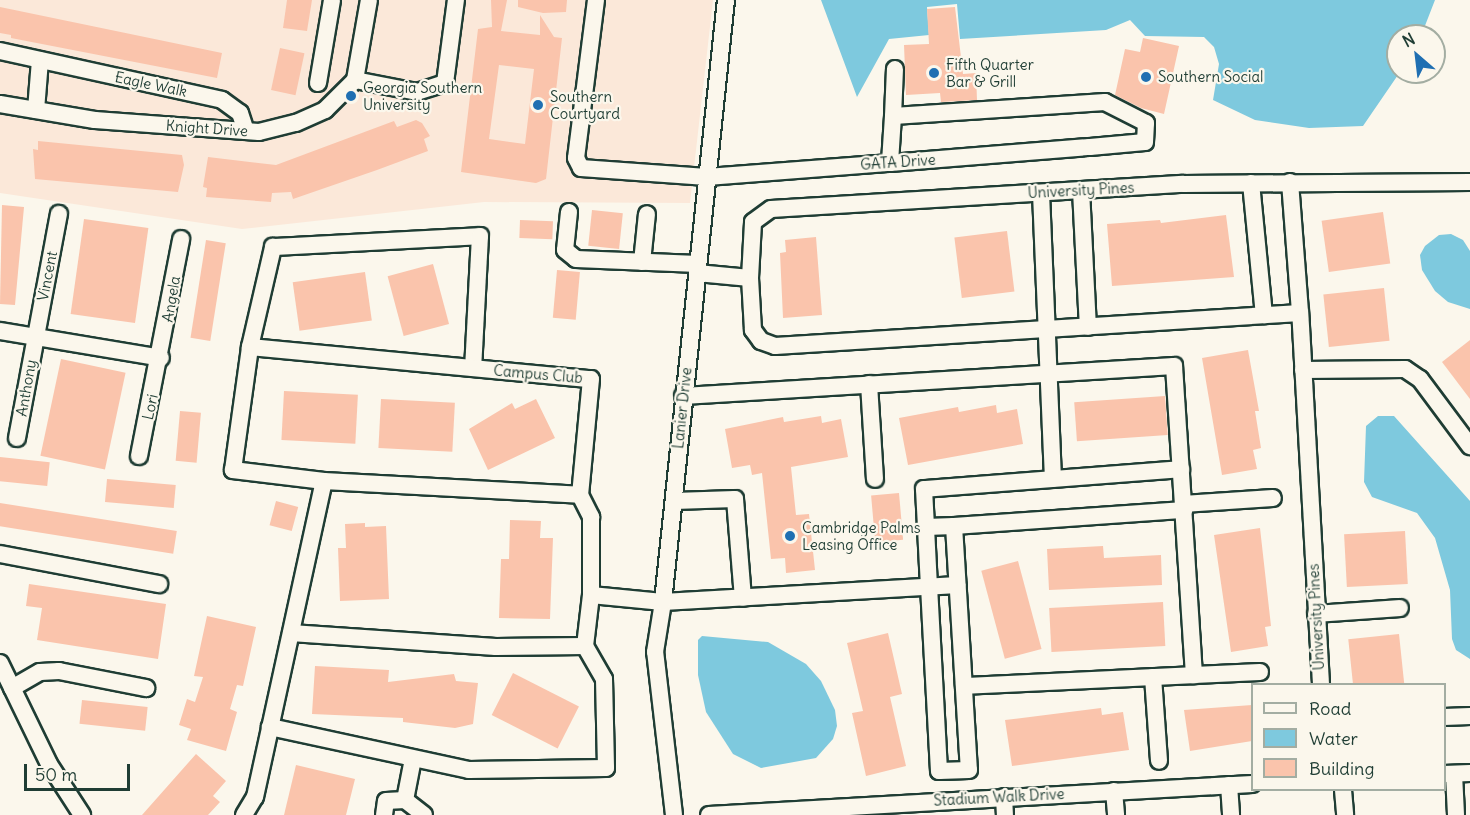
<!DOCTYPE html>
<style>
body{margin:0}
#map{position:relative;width:1470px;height:815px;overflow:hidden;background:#fbf7ec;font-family:Delius,sans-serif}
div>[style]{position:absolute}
.built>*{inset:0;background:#fbe8d9}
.water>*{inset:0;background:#7ec9de}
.building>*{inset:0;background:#fac4ac;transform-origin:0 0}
.roads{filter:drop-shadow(2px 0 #1f3d34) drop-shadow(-2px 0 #1f3d34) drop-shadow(0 2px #1f3d34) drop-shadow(0 -2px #1f3d34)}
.minor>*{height:16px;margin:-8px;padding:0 8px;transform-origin:8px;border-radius:8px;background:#fbf7ec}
.dots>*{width:16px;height:16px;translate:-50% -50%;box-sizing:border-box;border:3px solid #fbf7ec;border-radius:50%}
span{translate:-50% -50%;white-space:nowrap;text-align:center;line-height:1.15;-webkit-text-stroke:4.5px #fbf7ec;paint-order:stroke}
.poi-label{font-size:15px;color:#1f3d34}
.left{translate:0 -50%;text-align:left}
.street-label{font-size:15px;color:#1f3d34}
.legend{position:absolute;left:1251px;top:683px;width:195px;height:108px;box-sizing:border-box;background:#fbf7ec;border:2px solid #a3ada2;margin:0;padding:8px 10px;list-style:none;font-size:18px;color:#1f3d34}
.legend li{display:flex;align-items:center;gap:12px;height:30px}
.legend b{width:30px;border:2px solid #a3ada2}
.north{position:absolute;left:1386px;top:24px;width:60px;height:60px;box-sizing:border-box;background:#fbf7ec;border:2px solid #a3ada2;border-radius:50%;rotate:332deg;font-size:16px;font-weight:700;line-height:24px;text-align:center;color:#1f3d34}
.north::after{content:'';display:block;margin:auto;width:21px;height:27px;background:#1f6fb2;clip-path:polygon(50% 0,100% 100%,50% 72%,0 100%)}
.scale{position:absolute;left:24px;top:764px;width:106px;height:27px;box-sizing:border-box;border:3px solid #1f3d34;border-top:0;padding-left:8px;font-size:18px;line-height:21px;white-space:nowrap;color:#1f3d34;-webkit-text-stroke:4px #fbf7ec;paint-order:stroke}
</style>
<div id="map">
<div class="built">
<i style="clip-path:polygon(0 0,713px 0,690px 203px,484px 202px,242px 229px,0 193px)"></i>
</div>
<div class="water">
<i style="clip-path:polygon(821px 0,1435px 0,1421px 36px,1398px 36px,1400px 72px,1363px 126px,1309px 128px,1255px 120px,1213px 100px,1219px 64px,1214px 47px,1204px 37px,1145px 36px,1130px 20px,1106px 30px,960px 39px,957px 4px,927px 7px,929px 35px,889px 39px,857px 97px)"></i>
<i style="clip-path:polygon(1451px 234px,1463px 240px,1470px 251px,1470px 309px,1448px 302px,1435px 291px,1422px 270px,1420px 255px,1425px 246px,1439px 235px)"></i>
<i style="clip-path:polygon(1378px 416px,1394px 416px,1470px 501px,1470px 659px,1456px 650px,1452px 639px,1450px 590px,1435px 538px,1417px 513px,1372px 497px,1364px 482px,1366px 426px)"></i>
<i style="clip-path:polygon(702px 636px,768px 642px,806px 664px,821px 681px,835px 710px,837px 726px,833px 739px,816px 758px,761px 768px,733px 754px,706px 712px,698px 675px,698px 640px)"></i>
</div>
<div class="building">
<i style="clip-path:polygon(287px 0,312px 0,307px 31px,283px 28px)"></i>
<i style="clip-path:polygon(evenodd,491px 0,507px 0,501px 31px,540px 35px,540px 15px,554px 37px,562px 38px,546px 179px,536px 183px,461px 172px,478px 29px,492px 27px,491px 0,499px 65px,534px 69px,525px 144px,489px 139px,499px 65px)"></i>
<i style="clip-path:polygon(518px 0,567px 0,566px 12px,543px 13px,518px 7px)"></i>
<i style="clip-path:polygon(0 7px,222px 53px,217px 78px,11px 38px,11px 35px,0 33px)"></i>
<i style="clip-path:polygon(955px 7px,963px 74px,976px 73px,977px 100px,941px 102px,940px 93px,906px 95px,904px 45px,929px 44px,927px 9px)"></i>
<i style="clip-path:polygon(1143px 38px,1179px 46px,1164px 114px,1141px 108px,1115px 95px,1125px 49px,1140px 52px)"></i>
<i style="left:280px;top:48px;width:25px;height:43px;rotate:12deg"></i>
<i style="clip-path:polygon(416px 120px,422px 123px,430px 136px,424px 139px,428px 151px,377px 170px,293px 199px,291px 192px,272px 193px,271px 202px,206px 197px,207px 188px,203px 187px,208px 157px,276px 165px,394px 121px,397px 127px)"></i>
<i style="clip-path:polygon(38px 141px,182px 155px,184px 165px,178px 192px,35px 179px,33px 149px,38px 150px)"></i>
<i style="clip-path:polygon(2px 205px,24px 207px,15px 305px,0 304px)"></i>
<i style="left:592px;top:210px;width:31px;height:36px;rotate:6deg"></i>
<i style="left:1383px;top:212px;width:52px;height:62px;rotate:82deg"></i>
<i style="clip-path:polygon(1226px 215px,1234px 277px,1112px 286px,1107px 224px,1160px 220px,1161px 223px)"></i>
<i style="left:84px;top:219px;width:65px;height:96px;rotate:8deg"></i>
<i style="left:520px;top:220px;width:33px;height:18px;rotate:2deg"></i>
<i style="left:1007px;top:231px;width:61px;height:53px;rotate:83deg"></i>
<i style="clip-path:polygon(816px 237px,822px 315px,783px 318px,780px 253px,786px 252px,785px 240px)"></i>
<i style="left:206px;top:240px;width:20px;height:99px;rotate:9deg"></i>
<i style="left:433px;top:264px;width:62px;height:47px;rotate:75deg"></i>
<i style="left:557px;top:270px;width:23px;height:48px;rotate:5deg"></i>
<i style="left:365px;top:272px;width:49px;height:73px;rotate:82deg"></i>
<i style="left:1384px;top:288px;width:53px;height:61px;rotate:84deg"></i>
<i style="clip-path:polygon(1470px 340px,1470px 399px,1442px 362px)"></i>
<i style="clip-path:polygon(1248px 350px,1259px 411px,1255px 411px,1261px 448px,1253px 450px,1257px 469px,1222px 475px,1202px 358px)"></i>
<i style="left:61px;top:359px;width:66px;height:99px;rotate:12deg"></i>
<i style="left:284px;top:391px;width:74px;height:49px;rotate:3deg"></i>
<i style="left:1165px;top:396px;width:39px;height:91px;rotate:86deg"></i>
<i style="left:381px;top:399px;width:74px;height:49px;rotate:3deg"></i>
<i style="clip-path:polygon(536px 399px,555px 438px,488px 470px,469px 429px,512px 403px,515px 409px)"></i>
<i style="clip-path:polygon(996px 405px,997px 413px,1017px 409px,1023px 444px,908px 465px,899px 418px,958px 407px,959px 412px)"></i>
<i style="left:180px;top:411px;width:21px;height:50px;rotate:5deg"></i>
<i style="clip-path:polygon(821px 416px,822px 423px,841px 419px,848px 457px,791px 467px,796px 515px,809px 514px,815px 570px,786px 573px,785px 558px,771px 559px,762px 473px,752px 475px,750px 465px,732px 468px,725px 429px,783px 417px,784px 422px)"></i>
<i style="left:0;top:457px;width:50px;height:24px;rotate:6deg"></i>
<i style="left:107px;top:479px;width:69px;height:23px;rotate:5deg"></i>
<i style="left:899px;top:493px;width:47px;height:28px;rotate:85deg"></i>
<i style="left:276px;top:501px;width:23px;height:25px;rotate:15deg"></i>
<i style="left:0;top:503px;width:179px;height:23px;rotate:9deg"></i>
<i style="clip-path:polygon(510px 520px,541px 521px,540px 538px,553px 538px,550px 619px,499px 618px,501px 559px,509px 559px)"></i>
<i style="clip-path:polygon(365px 523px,365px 527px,386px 526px,389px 599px,340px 601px,338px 548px,346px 548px,345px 524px)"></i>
<i style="clip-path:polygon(1260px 528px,1271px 626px,1265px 627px,1268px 646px,1231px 652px,1214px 535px)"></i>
<i style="left:1405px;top:531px;width:53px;height:61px;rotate:87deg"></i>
<i style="clip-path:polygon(1103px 546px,1104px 558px,1161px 555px,1162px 585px,1049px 590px,1047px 549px)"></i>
<i style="left:1018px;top:561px;width:91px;height:38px;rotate:75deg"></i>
<i style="clip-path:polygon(29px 584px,166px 604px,158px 659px,37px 640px,42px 608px,26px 606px)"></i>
<i style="left:1163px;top:602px;width:44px;height:114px;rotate:87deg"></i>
<i style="clip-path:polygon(207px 616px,256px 627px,243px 686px,237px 685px,230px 709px,237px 712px,226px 751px,187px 740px,191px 729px,179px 725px,187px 699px,195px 702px,203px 677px,194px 676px)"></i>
<i style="clip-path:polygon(888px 633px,902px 694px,890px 697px,906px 766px,866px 776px,852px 713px,863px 711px,847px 643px)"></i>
<i style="left:1399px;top:634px;width:50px;height:51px;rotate:84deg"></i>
<i style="clip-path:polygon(315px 666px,389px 670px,388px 682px,454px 674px,456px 681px,478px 683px,473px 724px,455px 728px,403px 722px,403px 718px,312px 714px)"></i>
<i style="left:513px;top:673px;width:74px;height:47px;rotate:27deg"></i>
<i style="left:82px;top:700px;width:66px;height:24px;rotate:6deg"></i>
<i style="clip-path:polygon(1252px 705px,1252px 741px,1190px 751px,1184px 710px)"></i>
<i style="clip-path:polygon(1101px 708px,1102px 715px,1123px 712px,1129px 750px,1012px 766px,1005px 720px)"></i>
<i style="clip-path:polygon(196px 754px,226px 781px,213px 796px,220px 802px,208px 815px,142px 815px)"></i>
<i style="clip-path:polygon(296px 765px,355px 779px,346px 815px,284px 815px)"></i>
</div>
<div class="roads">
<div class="minor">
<i style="left:596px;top:0;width:159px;rotate:97.2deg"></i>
<i style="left:576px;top:158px;width:11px;rotate:63deg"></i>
<i style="left:581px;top:168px;width:126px;rotate:4.1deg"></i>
<i style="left:707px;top:177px;width:184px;rotate:-4.4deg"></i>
<i style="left:890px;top:163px;width:201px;rotate:-4.6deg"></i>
<i style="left:1090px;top:147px;width:55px;rotate:-5.2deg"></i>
<i style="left:1145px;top:142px;width:19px;rotate:-87deg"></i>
<i style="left:1146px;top:123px;width:46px;rotate:-152.9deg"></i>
<i style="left:1105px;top:102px;width:212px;rotate:176.2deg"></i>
<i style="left:893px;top:116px;width:47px;rotate:93.7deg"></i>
<i style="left:0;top:51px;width:227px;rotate:12.4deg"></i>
<i style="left:222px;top:100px;width:22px;rotate:36deg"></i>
<i style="left:240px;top:113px;width:19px;rotate:72deg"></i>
<i style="left:355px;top:80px;width:63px;rotate:11deg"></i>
<i style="left:417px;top:92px;width:29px;rotate:-18deg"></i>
<i style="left:445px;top:83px;width:84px;rotate:-82.5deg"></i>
<i style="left:318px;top:83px;width:84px;rotate:-80.4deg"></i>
<i style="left:0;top:104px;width:96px;rotate:9.6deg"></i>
<i style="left:95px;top:120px;width:164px;rotate:4.2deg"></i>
<i style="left:259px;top:132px;width:38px;rotate:-14deg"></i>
<i style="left:296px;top:123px;width:32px;rotate:-24deg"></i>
<i style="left:325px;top:110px;width:42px;rotate:-45deg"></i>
<i style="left:355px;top:80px;width:81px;rotate:-80.1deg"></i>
<i style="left:36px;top:110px;width:50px;rotate:-85.4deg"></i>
<i style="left:893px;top:116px;width:47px;rotate:-87.6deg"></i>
<i style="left:1290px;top:182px;width:131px;rotate:85.6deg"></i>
<i style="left:1251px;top:183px;width:133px;rotate:84.4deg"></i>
<i style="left:1081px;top:190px;width:137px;rotate:87.1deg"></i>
<i style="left:1041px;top:193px;width:286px;rotate:87.6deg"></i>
<i style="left:569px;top:212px;width:38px;rotate:96deg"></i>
<i style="left:565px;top:250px;width:14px;rotate:39deg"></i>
<i style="left:576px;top:259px;width:122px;rotate:2.3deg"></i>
<i style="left:642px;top:262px;width:48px;rotate:-84.1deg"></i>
<i style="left:697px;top:273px;width:53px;rotate:5.4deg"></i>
<i style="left:0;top:331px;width:163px;rotate:9.5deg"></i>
<i style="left:250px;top:347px;width:103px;rotate:-77deg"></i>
<i style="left:273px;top:247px;width:207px;rotate:-3deg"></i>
<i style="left:480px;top:236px;width:132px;rotate:93deg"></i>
<i style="left:1303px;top:370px;width:102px;rotate:-0.6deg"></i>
<i style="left:1405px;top:369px;width:18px;rotate:34deg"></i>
<i style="left:1420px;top:379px;width:84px;rotate:53.3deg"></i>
<i style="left:869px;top:384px;width:95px;rotate:86.4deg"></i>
<i style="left:683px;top:396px;width:492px;rotate:-3.5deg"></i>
<i style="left:1174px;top:366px;width:310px;rotate:86.3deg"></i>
<i style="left:1194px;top:675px;width:66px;rotate:-2.6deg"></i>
<i style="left:17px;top:438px;width:228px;rotate:-79.4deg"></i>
<i style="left:139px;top:456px;width:221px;rotate:-79deg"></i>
<i style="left:324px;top:481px;width:256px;rotate:3.1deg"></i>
<i style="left:674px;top:501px;width:61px;rotate:-1.9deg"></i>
<i style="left:735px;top:499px;width:99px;rotate:85.4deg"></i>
<i style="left:1183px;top:504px;width:90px;rotate:-3.8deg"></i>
<i style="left:954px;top:526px;width:231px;rotate:-4deg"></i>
<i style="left:926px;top:527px;width:28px;rotate:-2deg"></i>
<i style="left:954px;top:526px;width:244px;rotate:86.5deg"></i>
<i style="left:969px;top:770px;width:30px;rotate:178deg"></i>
<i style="left:939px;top:771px;width:184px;rotate:-93.1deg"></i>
<i style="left:929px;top:587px;width:60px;rotate:-92.9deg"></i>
<i style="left:926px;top:527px;width:38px;rotate:-93deg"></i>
<i style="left:924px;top:489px;width:258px;rotate:-4.4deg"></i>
<i style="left:0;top:554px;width:162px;rotate:10.7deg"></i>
<i style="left:591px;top:595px;width:72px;rotate:5.6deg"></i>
<i style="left:663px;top:602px;width:295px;rotate:-3.3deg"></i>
<i style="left:1316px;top:614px;width:84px;rotate:-4.1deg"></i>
<i style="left:291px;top:633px;width:205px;rotate:3.9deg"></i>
<i style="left:496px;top:647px;width:89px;rotate:-0.6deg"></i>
<i style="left:0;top:663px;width:112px;rotate:64.1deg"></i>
<i style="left:49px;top:764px;width:61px;rotate:57.1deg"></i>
<i style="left:1153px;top:677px;width:84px;rotate:85.9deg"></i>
<i style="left:1321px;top:684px;width:372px;rotate:-93.2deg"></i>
<i style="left:1300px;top:313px;width:526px;rotate:176.4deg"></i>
<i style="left:775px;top:346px;width:15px;rotate:-160deg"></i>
<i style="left:761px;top:341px;width:14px;rotate:-126deg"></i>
<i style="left:753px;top:330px;width:52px;rotate:-93.3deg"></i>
<i style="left:750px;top:278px;width:56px;rotate:-86.9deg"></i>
<i style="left:753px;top:222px;width:22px;rotate:-36deg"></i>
<i style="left:771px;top:209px;width:413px;rotate:-3.5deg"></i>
<i style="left:1183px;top:184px;width:287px;rotate:-0.4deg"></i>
<i style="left:964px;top:686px;width:230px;rotate:-2.7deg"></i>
<i style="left:12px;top:688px;width:32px;rotate:-30deg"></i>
<i style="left:40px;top:672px;width:19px;rotate:-3deg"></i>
<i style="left:59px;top:671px;width:89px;rotate:11.1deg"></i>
<i style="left:1444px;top:717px;width:26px;rotate:-2deg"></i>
<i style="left:1444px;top:774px;width:26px;rotate:-2deg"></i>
<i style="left:1454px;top:774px;width:41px;rotate:87.2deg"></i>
<i style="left:1229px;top:785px;width:30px;rotate:86deg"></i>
<i style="left:1343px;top:790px;width:25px;rotate:85deg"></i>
<i style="left:1114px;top:791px;width:24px;rotate:85deg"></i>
<i style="left:1004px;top:797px;width:18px;rotate:87deg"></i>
<i style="left:405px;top:800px;width:42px;rotate:-79deg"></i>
<i style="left:244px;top:815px;width:21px;rotate:-59deg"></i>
<i style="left:255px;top:797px;width:323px;rotate:-77.7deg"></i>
<i style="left:324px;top:481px;width:92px;rotate:-173.1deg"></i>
<i style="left:233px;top:470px;width:124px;rotate:-82.1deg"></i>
<i style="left:250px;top:347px;width:342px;rotate:5.4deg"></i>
<i style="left:591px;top:379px;width:117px;rotate:95.4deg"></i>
<i style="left:580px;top:495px;width:25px;rotate:63deg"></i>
<i style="left:591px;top:517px;width:78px;rotate:90deg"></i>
<i style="left:591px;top:595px;width:51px;rotate:96.7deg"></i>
<i style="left:585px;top:646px;width:38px;rotate:60deg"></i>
<i style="left:604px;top:679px;width:89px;rotate:88.7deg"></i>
<i style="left:606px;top:768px;width:137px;rotate:179.2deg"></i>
<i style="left:469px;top:770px;width:204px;rotate:-167.8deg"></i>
<i style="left:384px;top:815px;width:14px;rotate:-82deg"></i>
<i style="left:386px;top:801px;width:19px;rotate:-3deg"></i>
<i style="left:405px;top:800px;width:24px;rotate:38deg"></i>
<i style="left:674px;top:815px;width:164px;rotate:-96.6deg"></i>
<i style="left:655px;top:652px;width:51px;rotate:-80.9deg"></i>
<i style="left:663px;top:602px;width:605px;rotate:-84.03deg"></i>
<i style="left:709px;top:815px;width:544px;rotate:-3.27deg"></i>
</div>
</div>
<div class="dots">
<i style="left:934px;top:73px;background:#1f6fb2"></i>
<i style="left:1146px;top:77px;background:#1f6fb2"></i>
<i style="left:351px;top:96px;background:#1f6fb2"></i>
<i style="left:538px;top:105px;background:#1f6fb2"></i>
<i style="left:790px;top:536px;background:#1f6fb2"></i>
</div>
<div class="poi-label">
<span class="left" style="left:946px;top:73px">Fifth Quarter<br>Bar &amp; Grill</span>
<span class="left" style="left:1158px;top:77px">Southern Social</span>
<span class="left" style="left:363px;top:96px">Georgia Southern<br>University</span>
<span class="left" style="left:550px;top:105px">Southern<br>Courtyard</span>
<span class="left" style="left:802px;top:536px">Cambridge Palms<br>Leasing Office</span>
</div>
<div class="street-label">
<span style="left:151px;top:84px;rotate:12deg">Eagle Walk</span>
<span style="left:207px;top:128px;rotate:4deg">Knight Drive</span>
<span style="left:898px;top:162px;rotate:-4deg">GATA Drive</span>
<span style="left:1081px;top:190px;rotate:-3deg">University Pines</span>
<span style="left:47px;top:276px;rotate:-79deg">Vincent</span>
<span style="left:171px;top:299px;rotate:-80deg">Angela</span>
<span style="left:538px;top:374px;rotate:5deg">Campus Club</span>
<span style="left:26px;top:388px;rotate:-80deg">Anthony</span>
<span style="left:150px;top:407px;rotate:-78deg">Lori</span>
<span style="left:682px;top:408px;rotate:-84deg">Lanier Drive</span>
<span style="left:1316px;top:617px;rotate:-93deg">University Pines</span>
<span style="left:999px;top:797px;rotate:-3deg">Stadium Walk Drive</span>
</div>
<ul class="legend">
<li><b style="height:8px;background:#fbf7ec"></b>Road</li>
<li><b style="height:16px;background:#7ec9de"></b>Water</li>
<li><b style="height:16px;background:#fac4ac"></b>Building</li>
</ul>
<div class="north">N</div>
<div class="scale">50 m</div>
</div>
